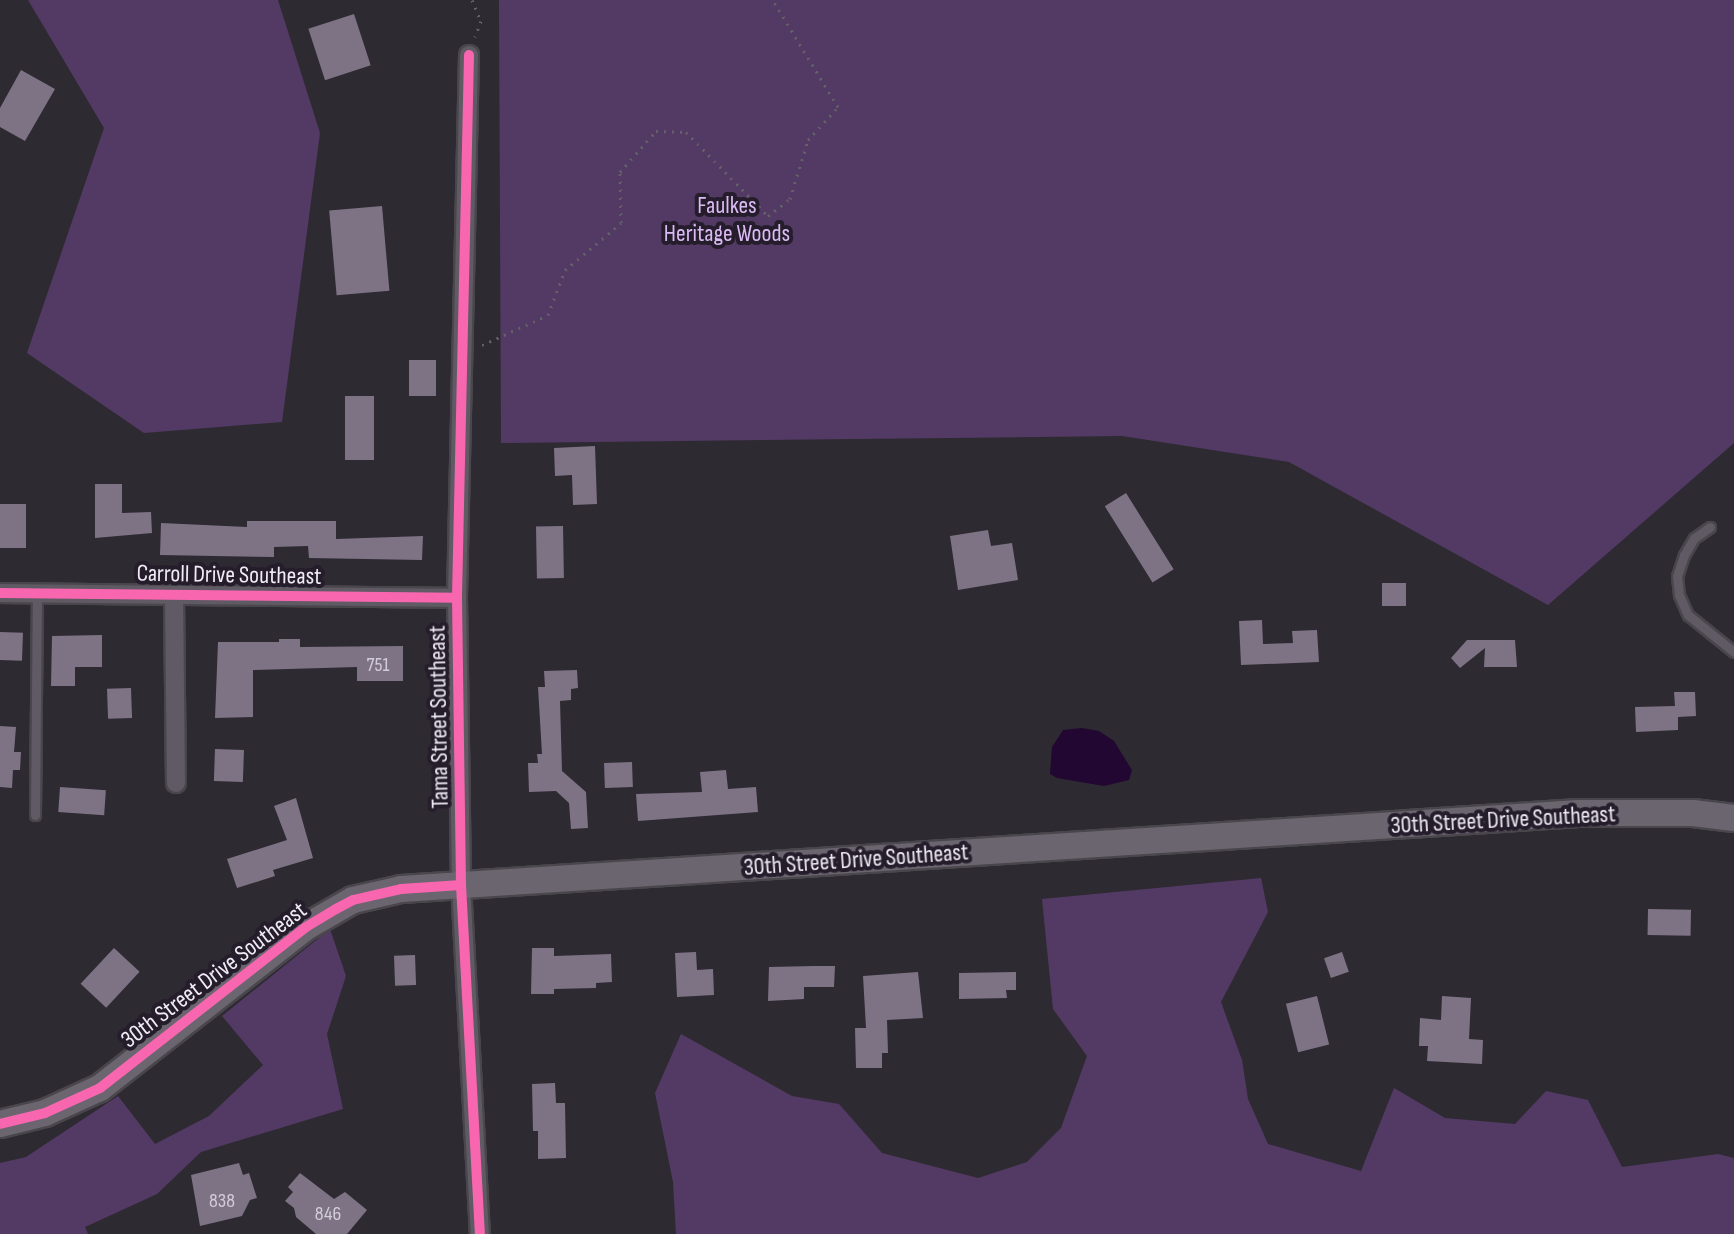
<!DOCTYPE html>
<style>
body{margin:0}
#map{position:relative;width:1734px;height:1234px;overflow:hidden;background:#2e2a32;font-family:"Sofia Sans Condensed",sans-serif}
div>[style]{position:absolute}
.green>*{inset:0;background:#533a65}
.water>*{inset:0;background:#220732}
.building>*{inset:0;background:#7d7385;transform-origin:0 0}
.path>*{height:3px;margin-top:-1.5px;transform-origin:0;background:repeating-linear-gradient(90deg,#646068 0 2px,transparent 0 8px)}
.roads{filter:drop-shadow(2px 0 #49464c) drop-shadow(-2px 0 #49464c) drop-shadow(0 2px #49464c) drop-shadow(0 -2px #49464c)}
.service>*{height:9px;margin:-4.5px;padding:0 4.5px;transform-origin:4.5px;border-radius:4.5px;background:#5f5a64}
.minor>*{height:18px;margin:-9px;padding:0 9px;transform-origin:9px;border-radius:9px;background:#5f5a64}
.secondary>*{height:26px;margin:-13px;padding:0 13px;transform-origin:13px;border-radius:13px;background:#6b6570}
.cycleway>*{height:10px;margin:-5px;padding:0 5px;transform-origin:5px;border-radius:5px;background:#f766af}
span{translate:-50% -50%;white-space:nowrap;text-align:center;line-height:1.15;-webkit-text-stroke:8px #251d2b;paint-order:stroke}
.number-label{font-size:20px;color:#d3cdd9}
.number-label span{-webkit-text-stroke-width:0}
.park-label{font-size:24px;color:#dbbbf4}
.street-label{font-size:24px;color:#f0ebf5}
</style>
<div id="map">
<div class="green">
<i style="clip-path:polygon(28px 0,278px 0,320px 133px,282px 422px,144px 433px,27px 353px,104px 128px)"></i>
<i style="clip-path:polygon(499px 0,1734px 0,1734px 443px,1548px 605px,1289px 462px,1122px 436px,501px 443px)"></i>
<i style="clip-path:polygon(1261px 878px,1268px 912px,1221px 1002px,1242px 1060px,1248px 1099px,1268px 1144px,1361px 1171px,1394px 1088px,1445px 1118px,1515px 1124px,1546px 1091px,1588px 1100px,1622px 1167px,1718px 1154px,1734px 1158px,1734px 1234px,676px 1234px,673px 1182px,655px 1093px,681px 1034px,792px 1096px,839px 1104px,882px 1153px,978px 1178px,1027px 1162px,1061px 1128px,1087px 1056px,1053px 1009px,1042px 899px)"></i>
<i style="clip-path:polygon(330px 929px,346px 976px,327px 1034px,343px 1109px,201px 1152px,157px 1194px,85px 1227px,88px 1234px,0 1234px,0 1163px,26px 1157px,118px 1096px,155px 1144px,209px 1116px,263px 1065px,222px 1016px)"></i>
</div>
<div class="water">
<i style="clip-path:polygon(1082px 728px,1099px 731px,1114px 741px,1132px 770px,1129px 780px,1104px 786px,1057px 778px,1050px 774px,1052px 747px,1063px 730px)"></i>
</div>
<div class="building">
<i style="left:354px;top:14px;width:54px;height:48px;rotate:72deg"></i>
<i style="clip-path:polygon(21px 70px,55px 89px,25px 141px,0 127px,0 108px)"></i>
<i style="left:382px;top:206px;width:85px;height:53px;rotate:85deg"></i>
<i style="left:409px;top:360px;width:27px;height:36px"></i>
<i style="left:345px;top:396px;width:29px;height:64px"></i>
<i style="clip-path:polygon(595px 446px,597px 504px,573px 505px,572px 475px,555px 476px,554px 448px)"></i>
<i style="clip-path:polygon(95px 484px,122px 484px,122px 513px,151px 512px,152px 533px,95px 538px)"></i>
<i style="left:1126px;top:493px;width:90px;height:25px;rotate:58deg"></i>
<i style="left:0;top:504px;width:26px;height:44px"></i>
<i style="clip-path:polygon(247px 521px,336px 521px,336px 539px,423px 536px,422px 560px,309px 558px,308px 546px,274px 547px,274px 557px,160px 555px,161px 523px,247px 527px)"></i>
<i style="left:563px;top:526px;width:52px;height:27px;rotate:89deg"></i>
<i style="clip-path:polygon(988px 530px,991px 546px,1012px 543px,1018px 580px,958px 590px,950px 536px)"></i>
<i style="left:1382px;top:583px;width:24px;height:23px"></i>
<i style="clip-path:polygon(1262px 620px,1263px 644px,1293px 643px,1292px 631px,1317px 630px,1319px 662px,1241px 665px,1239px 621px)"></i>
<i style="left:0;top:632px;width:23px;height:28px;rotate:2deg"></i>
<i style="clip-path:polygon(102px 635px,102px 667px,75px 667px,75px 686px,51px 686px,52px 636px)"></i>
<i style="clip-path:polygon(279px 639px,300px 639px,300px 647px,403px 646px,403px 681px,357px 681px,357px 667px,253px 670px,253px 717px,215px 718px,218px 642px,279px 642px)"></i>
<i style="clip-path:polygon(1467px 640px,1515px 640px,1517px 667px,1484px 667px,1485px 648px,1460px 668px,1451px 658px)"></i>
<i style="clip-path:polygon(577px 670px,578px 688px,571px 689px,571px 700px,560px 701px,562px 771px,586px 792px,588px 828px,571px 829px,569px 803px,556px 791px,529px 792px,528px 763px,538px 763px,537px 754px,542px 754px,538px 687px,545px 687px,544px 671px)"></i>
<i style="left:131px;top:688px;width:30px;height:24px;rotate:88deg"></i>
<i style="clip-path:polygon(1674px 692px,1695px 692px,1696px 716px,1678px 717px,1678px 730px,1636px 732px,1635px 707px,1675px 706px)"></i>
<i style="clip-path:polygon(0 726px,16px 727px,14px 752px,21px 752px,20px 770px,13px 770px,12px 788px,0 787px)"></i>
<i style="left:215px;top:749px;width:29px;height:32px;rotate:2deg"></i>
<i style="left:632px;top:762px;width:25px;height:28px;rotate:88deg"></i>
<i style="clip-path:polygon(726px 770px,728px 789px,756px 787px,758px 812px,638px 821px,636px 794px,702px 792px,700px 772px)"></i>
<i style="left:60px;top:787px;width:46px;height:25px;rotate:4deg"></i>
<i style="clip-path:polygon(296px 798px,313px 858px,273px 870px,275px 876px,237px 888px,227px 859px,287px 840px,274px 806px)"></i>
<i style="left:1648px;top:909px;width:43px;height:26px;rotate:1deg"></i>
<i style="left:114px;top:948px;width:35px;height:49px;rotate:43deg"></i>
<i style="clip-path:polygon(532px 948px,554px 948px,554px 956px,611px 954px,612px 982px,596px 983px,596px 988px,554px 989px,554px 994px,531px 994px)"></i>
<i style="clip-path:polygon(696px 952px,697px 970px,713px 969px,714px 995px,677px 997px,675px 953px)"></i>
<i style="left:1342px;top:952px;width:21px;height:19px;rotate:71deg"></i>
<i style="left:415px;top:955px;width:30px;height:21px;rotate:88deg"></i>
<i style="clip-path:polygon(814px 966px,835px 966px,834px 987px,804px 987px,804px 999px,768px 1001px,769px 967px)"></i>
<i style="clip-path:polygon(918px 972px,923px 1018px,887px 1020px,888px 1053px,882px 1053px,882px 1068px,856px 1068px,855px 1028px,866px 1028px,863px 976px)"></i>
<i style="clip-path:polygon(1016px 972px,1016px 990px,1006px 990px,1007px 998px,959px 999px,959px 973px)"></i>
<i style="left:1317px;top:996px;width:50px;height:32px;rotate:76deg"></i>
<i style="clip-path:polygon(1442px 996px,1471px 998px,1469px 1039px,1483px 1040px,1482px 1064px,1427px 1061px,1428px 1046px,1419px 1046px,1420px 1018px,1441px 1020px)"></i>
<i style="clip-path:polygon(555px 1083px,556px 1103px,565px 1103px,566px 1158px,538px 1159px,538px 1131px,533px 1131px,532px 1084px)"></i>
<i style="clip-path:polygon(239px 1163px,243px 1175px,249px 1173px,257px 1198px,250px 1200px,242px 1216px,200px 1226px,191px 1175px)"></i>
<i style="clip-path:polygon(300px 1173px,334px 1199px,345px 1192px,367px 1210px,347px 1234px,316px 1234px,296px 1217px,294px 1208px,285px 1201px,293px 1192px,288px 1187px)"></i>
</div>
<div class="path">
<i style="left:472px;top:0;width:23px;rotate:67deg"></i>
<i style="left:481px;top:21px;width:17px;rotate:111deg"></i>
<i style="left:482px;top:345px;width:72px;rotate:-24.4deg"></i>
<i style="left:548px;top:315px;width:48px;rotate:-69.3deg"></i>
<i style="left:565px;top:270px;width:73px;rotate:-40deg"></i>
<i style="left:621px;top:223px;width:51px;rotate:-91.1deg"></i>
<i style="left:620px;top:172px;width:55px;rotate:-48.7deg"></i>
<i style="left:656px;top:131px;width:30px;rotate:2deg"></i>
<i style="left:686px;top:132px;width:117px;rotate:45.7deg"></i>
<i style="left:768px;top:216px;width:28px;rotate:-38deg"></i>
<i style="left:790px;top:199px;width:62px;rotate:-73deg"></i>
<i style="left:808px;top:140px;width:45px;rotate:-47.7deg"></i>
<i style="left:838px;top:107px;width:125px;rotate:-121.3deg"></i>
</div>
<div class="roads">
<div class="service">
<i style="left:1710px;top:527px;width:19px;rotate:145deg"></i>
<i style="left:1694px;top:538px;width:20px;rotate:120deg"></i>
<i style="left:1684px;top:555px;width:22px;rotate:108deg"></i>
<i style="left:1677px;top:576px;width:19px;rotate:84deg"></i>
<i style="left:1679px;top:595px;width:22px;rotate:66deg"></i>
<i style="left:1688px;top:615px;width:59px;rotate:38.8deg"></i>
<i style="left:35px;top:815px;width:222px;rotate:-89.5deg"></i>
</div>
<div class="minor">
<i style="left:469px;top:55px;width:543px;rotate:91.27deg"></i>
<i style="left:457px;top:598px;width:287px;rotate:89.2deg"></i>
<i style="left:461px;top:885px;width:350px;rotate:86.9deg"></i>
<i style="left:0;top:593px;width:457px;rotate:0.6deg"></i>
<i style="left:174px;top:595px;width:188px;rotate:89.4deg"></i>
</div>
<div class="secondary">
<i style="left:0;top:1124px;width:46px;rotate:-13.7deg"></i>
<i style="left:45px;top:1113px;width:60px;rotate:-24.4deg"></i>
<i style="left:100px;top:1088px;width:261px;rotate:-38deg"></i>
<i style="left:306px;top:927px;width:54px;rotate:-29.9deg"></i>
<i style="left:353px;top:900px;width:49px;rotate:-12.9deg"></i>
<i style="left:401px;top:889px;width:1180px;rotate:-3.69deg"></i>
<i style="left:1579px;top:813px;width:114px"></i>
<i style="left:1693px;top:813px;width:41px;rotate:7deg"></i>
</div>
</div>
<div class="cycleway">
<i style="left:469px;top:55px;width:543px;rotate:91.27deg"></i>
<i style="left:457px;top:598px;width:287px;rotate:89.2deg"></i>
<i style="left:461px;top:885px;width:350px;rotate:86.9deg"></i>
<i style="left:0;top:593px;width:457px;rotate:0.6deg"></i>
<i style="left:0;top:1124px;width:46px;rotate:-13.7deg"></i>
<i style="left:45px;top:1113px;width:60px;rotate:-24.4deg"></i>
<i style="left:100px;top:1088px;width:261px;rotate:-38deg"></i>
<i style="left:306px;top:927px;width:35px;rotate:-31deg"></i>
<i style="left:336px;top:909px;width:19px;rotate:-28deg"></i>
<i style="left:353px;top:900px;width:49px;rotate:-12.9deg"></i>
<i style="left:401px;top:889px;width:60px;rotate:-3.8deg"></i>
</div>
<div class="number-label">
<span style="left:378px;top:665px">751</span>
<span style="left:222px;top:1201px">838</span>
<span style="left:328px;top:1214px">846</span>
</div>
<div class="park-label">
<span style="left:727px;top:220px">Faulkes<br>Heritage Woods</span>
</div>
<div class="street-label">
<span style="left:229px;top:575px;rotate:1deg">Carroll Drive Southeast</span>
<span style="left:439px;top:717px;rotate:-91deg">Tama Street Southeast</span>
<span style="left:1503px;top:820px;rotate:-3deg">30th Street Drive Southeast</span>
<span style="left:856px;top:860px;rotate:-4deg">30th Street Drive Southeast</span>
<span style="left:214px;top:975px;rotate:-37deg">30th Street Drive Southeast</span>
</div>
</div>
